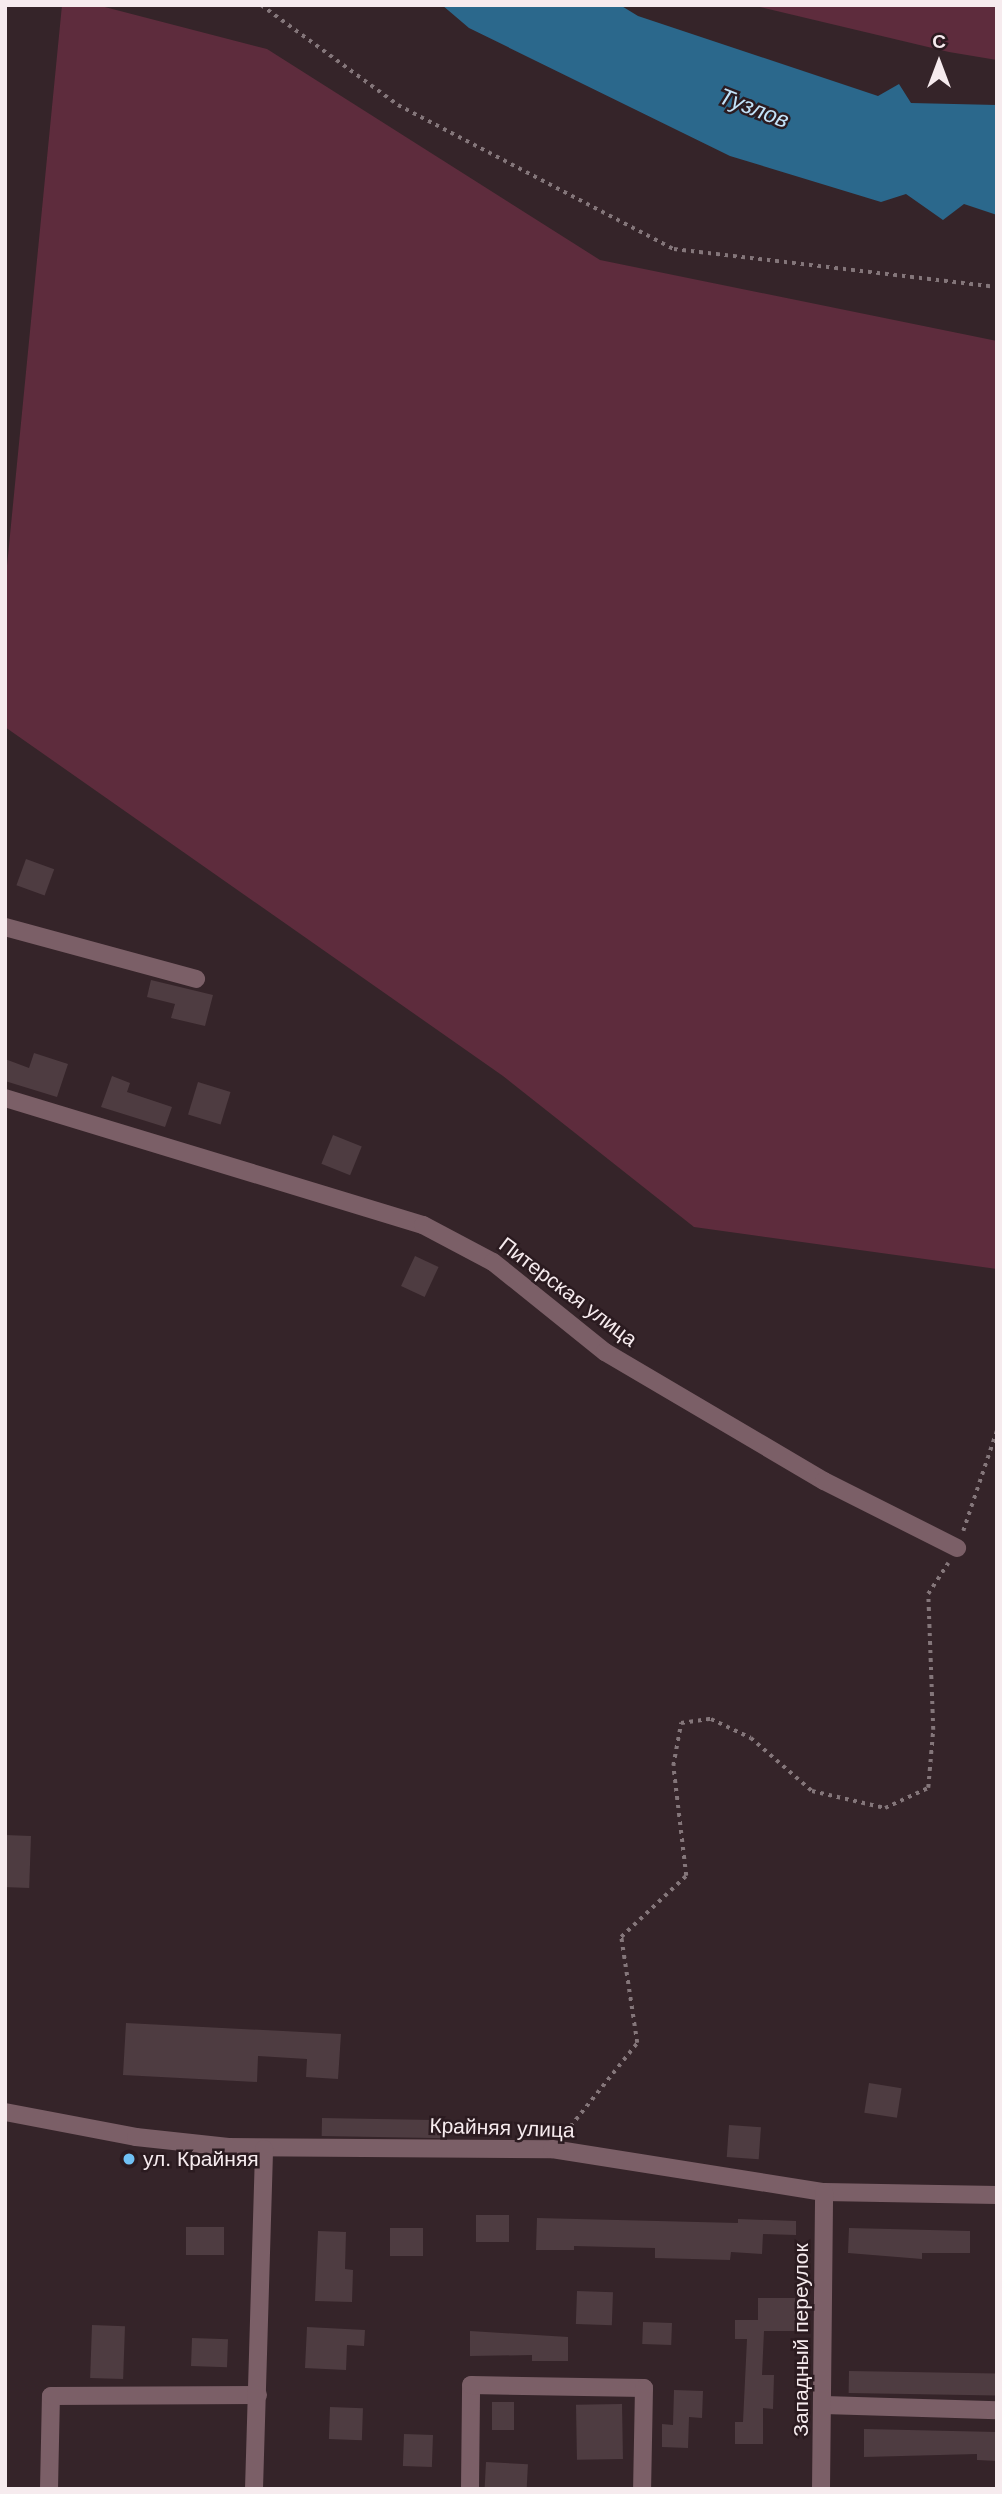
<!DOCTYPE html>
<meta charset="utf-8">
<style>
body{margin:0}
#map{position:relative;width:1002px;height:2494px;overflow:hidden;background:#352429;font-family:Arial,sans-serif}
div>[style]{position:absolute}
.green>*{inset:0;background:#5e2c3d}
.water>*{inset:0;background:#2b688c}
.building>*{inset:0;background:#4e3c41;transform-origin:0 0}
.path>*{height:3.5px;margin-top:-1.75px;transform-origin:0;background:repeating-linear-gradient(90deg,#84767a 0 3.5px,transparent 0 8.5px)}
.minor>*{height:18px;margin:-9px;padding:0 9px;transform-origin:9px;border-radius:9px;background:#7b5f67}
.tertiary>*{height:18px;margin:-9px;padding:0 9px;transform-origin:9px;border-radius:9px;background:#7b5f67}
.dots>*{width:19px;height:19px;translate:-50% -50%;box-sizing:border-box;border:4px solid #2b1b20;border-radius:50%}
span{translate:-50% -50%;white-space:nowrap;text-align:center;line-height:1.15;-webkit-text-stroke:5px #2b1b20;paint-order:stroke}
.street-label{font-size:21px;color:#f6ebee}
.poi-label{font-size:21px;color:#f6ebee}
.left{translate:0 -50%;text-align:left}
.water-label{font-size:23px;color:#c3e3f9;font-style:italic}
.frame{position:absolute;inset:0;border:7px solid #f6ebee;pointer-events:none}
.north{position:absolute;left:904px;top:28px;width:70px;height:70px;-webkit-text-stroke:5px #2b1b20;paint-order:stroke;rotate:0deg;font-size:19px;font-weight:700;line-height:28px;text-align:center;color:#f6ebee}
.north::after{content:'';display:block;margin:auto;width:24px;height:32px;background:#f6ebee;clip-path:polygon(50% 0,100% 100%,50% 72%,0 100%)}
</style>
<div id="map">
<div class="green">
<i style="clip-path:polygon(62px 5px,97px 5px,267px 49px,600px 260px,997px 341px,997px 1269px,694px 1227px,503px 1076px,5px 727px,5px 586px)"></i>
<i style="clip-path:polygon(751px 5px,997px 5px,997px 60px,949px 52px)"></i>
</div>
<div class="water">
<i style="clip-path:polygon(442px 5px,620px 5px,638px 16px,878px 96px,899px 84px,911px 103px,997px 105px,997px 215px,964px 204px,943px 220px,906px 194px,881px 202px,730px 156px,469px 28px)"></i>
</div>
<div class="building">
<i style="left:26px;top:859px;width:30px;height:28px;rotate:20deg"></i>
<i style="clip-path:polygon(151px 980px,213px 995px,205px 1026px,171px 1018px,175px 1004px,147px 997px)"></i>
<i style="clip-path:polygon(34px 1053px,68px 1064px,57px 1097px,5px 1081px,5px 1059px,29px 1068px)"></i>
<i style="clip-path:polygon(112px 1076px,130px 1083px,127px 1092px,172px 1107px,165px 1127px,101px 1107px)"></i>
<i style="left:198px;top:1082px;width:34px;height:34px;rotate:17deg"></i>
<i style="left:333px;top:1135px;width:31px;height:31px;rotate:22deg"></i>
<i style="left:415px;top:1256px;width:26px;height:33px;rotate:25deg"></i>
<i style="left:5px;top:1835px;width:26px;height:52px;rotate:2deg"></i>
<i style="clip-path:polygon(126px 2023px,341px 2034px,338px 2079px,306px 2077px,307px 2059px,258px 2056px,257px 2082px,123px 2075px)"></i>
<i style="left:869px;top:2083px;width:33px;height:30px;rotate:9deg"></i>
<i style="left:322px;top:2118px;width:125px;height:18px;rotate:1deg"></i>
<i style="left:729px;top:2125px;width:32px;height:32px;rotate:4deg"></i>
<i style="left:476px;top:2215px;width:33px;height:27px"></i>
<i style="clip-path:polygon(537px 2218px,738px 2223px,738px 2219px,796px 2221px,796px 2235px,763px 2234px,762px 2254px,731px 2252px,730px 2260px,655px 2258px,655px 2248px,574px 2246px,574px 2250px,536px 2250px)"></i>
<i style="left:186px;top:2227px;width:38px;height:28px"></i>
<i style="left:390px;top:2228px;width:33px;height:28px"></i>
<i style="clip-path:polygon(849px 2228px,970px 2231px,970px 2253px,922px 2253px,922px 2259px,848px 2253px)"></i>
<i style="clip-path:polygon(318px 2231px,346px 2232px,345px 2269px,353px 2270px,352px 2302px,315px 2301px)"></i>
<i style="left:577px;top:2291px;width:36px;height:33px;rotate:2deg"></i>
<i style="clip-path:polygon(758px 2298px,795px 2298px,795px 2331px,764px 2331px,762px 2375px,774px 2375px,773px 2409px,763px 2408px,763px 2444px,735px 2444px,735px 2422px,743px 2422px,747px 2339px,735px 2339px,735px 2320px,758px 2320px)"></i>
<i style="left:643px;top:2322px;width:29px;height:22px;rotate:2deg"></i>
<i style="left:92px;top:2325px;width:33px;height:53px;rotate:2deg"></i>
<i style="clip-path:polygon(307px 2327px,365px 2330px,364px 2346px,347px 2345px,346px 2370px,305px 2368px)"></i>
<i style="clip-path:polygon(470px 2331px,568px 2337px,568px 2361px,532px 2361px,532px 2355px,470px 2356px)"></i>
<i style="left:192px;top:2338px;width:36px;height:28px;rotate:2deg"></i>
<i style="left:849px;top:2371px;width:148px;height:22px;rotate:1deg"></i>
<i style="clip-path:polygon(674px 2390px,703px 2391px,702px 2418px,689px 2417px,688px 2448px,662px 2447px,662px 2424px,673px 2425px)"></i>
<i style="left:492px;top:2402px;width:22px;height:28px"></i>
<i style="left:622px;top:2404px;width:55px;height:46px;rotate:89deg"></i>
<i style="left:330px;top:2407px;width:33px;height:32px;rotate:2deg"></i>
<i style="clip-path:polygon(864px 2429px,997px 2432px,997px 2461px,977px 2460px,977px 2454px,864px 2457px)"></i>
<i style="left:404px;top:2434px;width:29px;height:32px;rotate:2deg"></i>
<i style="left:486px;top:2462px;width:42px;height:27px;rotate:3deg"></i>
</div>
<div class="path">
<i style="left:261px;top:5px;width:170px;rotate:36.1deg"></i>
<i style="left:398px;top:105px;width:311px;rotate:27.6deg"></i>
<i style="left:674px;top:249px;width:325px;rotate:6.7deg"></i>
<i style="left:963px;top:1531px;width:107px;rotate:-71.4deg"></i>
<i style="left:565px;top:2133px;width:115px;rotate:-51.3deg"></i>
<i style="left:637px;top:2043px;width:107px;rotate:-98.6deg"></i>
<i style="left:621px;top:1937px;width:89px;rotate:-43.2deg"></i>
<i style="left:686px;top:1876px;width:111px;rotate:-96.7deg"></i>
<i style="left:673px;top:1766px;width:44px;rotate:-79.5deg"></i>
<i style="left:681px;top:1723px;width:30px;rotate:-8deg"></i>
<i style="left:711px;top:1719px;width:44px;rotate:25.4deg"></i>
<i style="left:751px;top:1738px;width:81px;rotate:41deg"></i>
<i style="left:812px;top:1791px;width:75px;rotate:13.1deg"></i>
<i style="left:885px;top:1808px;width:47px;rotate:-24.9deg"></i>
<i style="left:928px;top:1788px;width:58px;rotate:-85.1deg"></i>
<i style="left:933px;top:1730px;width:136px;rotate:-92.1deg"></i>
<i style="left:928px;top:1594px;width:37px;rotate:-57deg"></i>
</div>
<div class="minor">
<i style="left:5px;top:927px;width:198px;rotate:15.2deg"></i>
<i style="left:5px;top:1098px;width:437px;rotate:16.9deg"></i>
<i style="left:423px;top:1225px;width:79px;rotate:27.9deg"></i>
<i style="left:493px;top:1262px;width:144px;rotate:38.8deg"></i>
<i style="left:605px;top:1352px;width:254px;rotate:30.5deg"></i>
<i style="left:824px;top:1481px;width:149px;rotate:26.7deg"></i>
<i style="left:5px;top:2112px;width:133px;rotate:10.8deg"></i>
<i style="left:136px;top:2137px;width:93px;rotate:6.2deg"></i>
<i style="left:228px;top:2147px;width:324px;rotate:0.4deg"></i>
<i style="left:552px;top:2149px;width:275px;rotate:9deg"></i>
<i style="left:824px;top:2192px;width:173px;rotate:1deg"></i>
<i style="left:824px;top:2405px;width:173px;rotate:1.7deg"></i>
<i style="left:49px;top:2489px;width:93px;rotate:-88.8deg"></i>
<i style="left:51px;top:2396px;width:207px;rotate:-0.3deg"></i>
<i style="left:470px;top:2489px;width:104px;rotate:-89.4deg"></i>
<i style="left:471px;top:2385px;width:173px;rotate:1deg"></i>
<i style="left:644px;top:2388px;width:101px;rotate:91.1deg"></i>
<i style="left:821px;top:2489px;width:297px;rotate:-89.4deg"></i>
</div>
<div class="tertiary">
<i style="left:254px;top:2489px;width:340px;rotate:-88.3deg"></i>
</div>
<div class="dots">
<i style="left:129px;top:2159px;background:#70c1f4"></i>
</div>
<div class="street-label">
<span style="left:568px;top:1292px;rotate:37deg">Питерская улица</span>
<span style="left:502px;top:2128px;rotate:2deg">Крайняя улица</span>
<span style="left:801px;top:2340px;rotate:-90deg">Западный переулок</span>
</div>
<div class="poi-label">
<span class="left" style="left:143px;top:2159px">ул. Крайняя</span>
</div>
<div class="water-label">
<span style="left:754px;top:108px;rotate:21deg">Тузлов</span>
</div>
<div class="frame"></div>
<div class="north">С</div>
</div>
